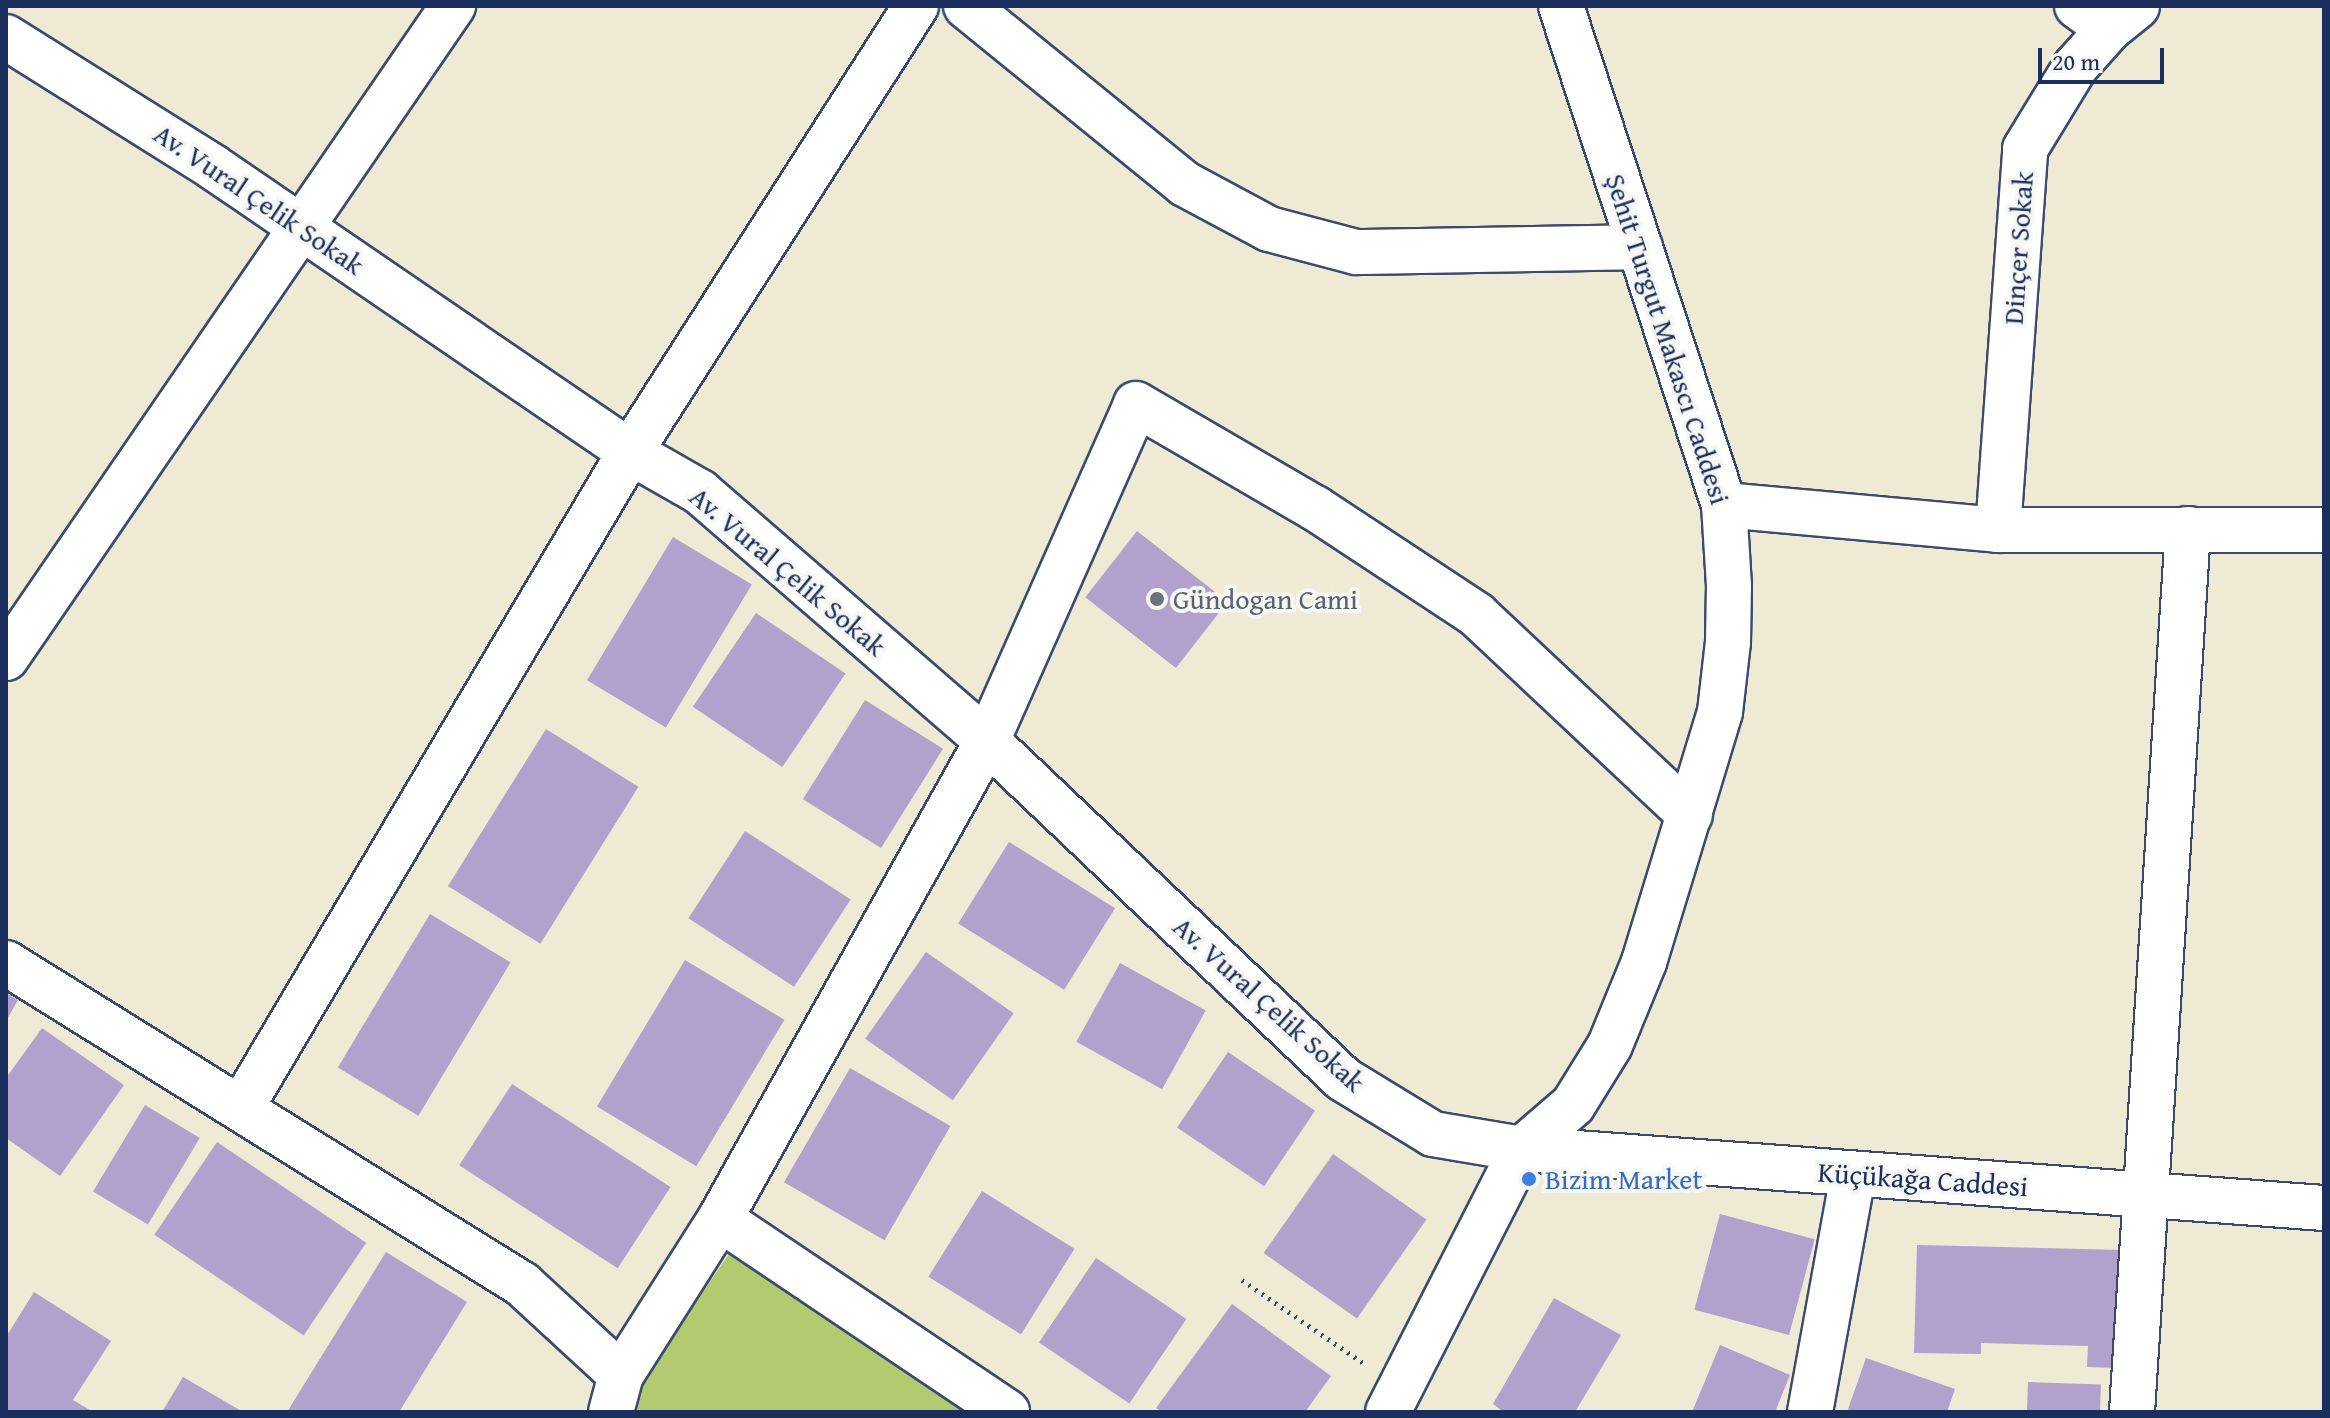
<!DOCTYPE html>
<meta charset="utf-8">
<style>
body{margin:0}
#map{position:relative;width:2330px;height:1418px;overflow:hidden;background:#eeead4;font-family:"Gentium Book Plus",serif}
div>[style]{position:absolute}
.green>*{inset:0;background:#b2cb70}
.building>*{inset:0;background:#b1a1cc;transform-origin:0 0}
.path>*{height:5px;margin-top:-2.5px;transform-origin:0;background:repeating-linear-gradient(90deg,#3b4b70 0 2px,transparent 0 8px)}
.roads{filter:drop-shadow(2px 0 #3b4b70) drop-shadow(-2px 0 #3b4b70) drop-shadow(0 2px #3b4b70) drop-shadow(0 -2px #3b4b70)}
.minor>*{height:44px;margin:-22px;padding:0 22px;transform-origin:22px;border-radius:22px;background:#fff}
.dots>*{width:22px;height:22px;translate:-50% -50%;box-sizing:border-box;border:4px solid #f6f6f2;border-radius:50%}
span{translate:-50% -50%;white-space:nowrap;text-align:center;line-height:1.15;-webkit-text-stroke:8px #f6f6f2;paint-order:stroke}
.street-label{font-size:28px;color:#1b2f5e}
.worship-label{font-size:28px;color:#5b616d}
.left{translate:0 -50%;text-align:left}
.shop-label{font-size:28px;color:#366cbe}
.frame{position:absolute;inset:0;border:8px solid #1b2f5e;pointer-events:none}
.scale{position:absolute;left:2038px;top:48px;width:126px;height:36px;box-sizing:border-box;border:4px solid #1b2f5e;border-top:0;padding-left:10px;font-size:24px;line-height:28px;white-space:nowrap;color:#1b2f5e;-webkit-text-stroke:6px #f6f6f2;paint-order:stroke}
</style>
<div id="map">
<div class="green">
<i style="clip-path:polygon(729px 1254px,974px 1412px,632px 1412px,637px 1387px)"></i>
</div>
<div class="building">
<i style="left:1137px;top:531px;width:115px;height:84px;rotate:38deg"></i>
<i style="left:673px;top:537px;width:92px;height:167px;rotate:31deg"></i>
<i style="left:756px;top:613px;width:108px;height:113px;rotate:34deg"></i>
<i style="left:865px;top:700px;width:92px;height:117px;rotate:32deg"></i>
<i style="left:546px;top:729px;width:109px;height:185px;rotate:32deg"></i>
<i style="left:745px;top:831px;width:126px;height:104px;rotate:33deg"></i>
<i style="left:1009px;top:842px;width:125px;height:96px;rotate:32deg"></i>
<i style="left:430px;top:914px;width:94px;height:179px;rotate:31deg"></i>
<i style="left:926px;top:952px;width:107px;height:106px;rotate:35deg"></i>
<i style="left:685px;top:960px;width:116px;height:171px;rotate:31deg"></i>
<i style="left:1120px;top:963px;width:98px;height:90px;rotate:29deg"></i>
<i style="clip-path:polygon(6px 993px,18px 1000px,6px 1021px)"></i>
<i style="clip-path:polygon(42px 1028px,124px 1085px,60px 1176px,6px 1138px,6px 1078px)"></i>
<i style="left:1228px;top:1052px;width:105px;height:91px;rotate:34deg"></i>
<i style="left:850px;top:1068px;width:116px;height:132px;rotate:30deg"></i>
<i style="left:512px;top:1084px;width:189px;height:97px;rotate:33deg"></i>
<i style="left:145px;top:1105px;width:64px;height:101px;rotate:31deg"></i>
<i style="left:217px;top:1142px;width:180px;height:112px;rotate:34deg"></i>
<i style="left:1333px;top:1154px;width:114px;height:121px;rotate:35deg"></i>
<i style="left:982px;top:1191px;width:109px;height:101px;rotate:32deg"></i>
<i style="left:1720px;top:1214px;width:98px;height:99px;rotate:15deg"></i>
<i style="clip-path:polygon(1917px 1245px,2122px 1250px,2119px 1368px,2087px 1367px,2088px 1346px,1981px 1343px,1981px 1354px,1914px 1353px)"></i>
<i style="clip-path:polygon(386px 1252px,467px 1302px,399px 1412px,287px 1412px)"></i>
<i style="left:1096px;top:1258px;width:109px;height:102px;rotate:34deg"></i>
<i style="clip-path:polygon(34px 1292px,111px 1341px,73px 1400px,93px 1412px,6px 1412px,6px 1337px)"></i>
<i style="clip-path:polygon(1554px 1298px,1621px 1335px,1575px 1412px,1504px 1412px,1493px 1404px)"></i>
<i style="clip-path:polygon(1232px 1304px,1331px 1376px,1305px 1412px,1162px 1412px,1156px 1408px)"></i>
<i style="clip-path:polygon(1720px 1345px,1790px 1375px,1775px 1412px,1692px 1412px)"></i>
<i style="clip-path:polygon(1866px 1358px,1955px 1389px,1947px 1412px,1847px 1412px)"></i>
<i style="clip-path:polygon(183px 1377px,243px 1412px,162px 1412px)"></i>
<i style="left:2028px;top:1382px;width:73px;height:30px;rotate:2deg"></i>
</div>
<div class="path">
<i style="left:1242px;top:1280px;width:150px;rotate:34.4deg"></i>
</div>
<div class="roads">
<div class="minor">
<i style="left:966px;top:6px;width:282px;rotate:39.1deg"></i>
<i style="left:1185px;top:184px;width:95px;rotate:28.2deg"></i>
<i style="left:1269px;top:229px;width:90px;rotate:14.8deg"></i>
<i style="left:1356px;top:252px;width:284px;rotate:-1deg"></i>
<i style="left:2077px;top:6px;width:39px;rotate:36deg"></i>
<i style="left:6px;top:37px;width:244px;rotate:32.1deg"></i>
<i style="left:213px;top:167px;width:505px;rotate:34.35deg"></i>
<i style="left:630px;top:452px;width:81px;rotate:29.7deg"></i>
<i style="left:700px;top:492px;width:380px;rotate:40.9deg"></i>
<i style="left:987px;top:741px;width:491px;rotate:43.5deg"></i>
<i style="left:1343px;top:1079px;width:105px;rotate:31.4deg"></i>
<i style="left:1433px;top:1134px;width:90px;rotate:9.6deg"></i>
<i style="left:1522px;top:1149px;width:804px;rotate:4.21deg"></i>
<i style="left:1724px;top:505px;width:275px;rotate:5.2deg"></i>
<i style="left:1998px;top:530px;width:326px"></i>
<i style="left:1998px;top:530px;width:382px;rotate:-85.9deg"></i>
<i style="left:2025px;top:149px;width:96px;rotate:-58.6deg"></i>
<i style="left:2075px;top:67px;width:51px;rotate:-48.2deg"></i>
<i style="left:2109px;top:29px;width:36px;rotate:-39deg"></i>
<i style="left:6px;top:658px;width:791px;rotate:-55.57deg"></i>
<i style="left:6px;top:963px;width:608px;rotate:31.89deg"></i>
<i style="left:522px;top:1284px;width:134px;rotate:42.6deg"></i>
<i style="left:241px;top:1108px;width:763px;rotate:-59.33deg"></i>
<i style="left:630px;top:452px;width:530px;rotate:-57.33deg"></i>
<i style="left:720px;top:1219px;width:346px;rotate:33.9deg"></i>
<i style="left:611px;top:1412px;width:38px;rotate:-75deg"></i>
<i style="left:621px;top:1375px;width:185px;rotate:-57.6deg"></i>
<i style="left:720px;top:1219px;width:548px;rotate:-60.81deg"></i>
<i style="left:987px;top:741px;width:368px;rotate:-66.1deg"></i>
<i style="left:1136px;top:404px;width:207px;rotate:30.2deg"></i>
<i style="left:1315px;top:508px;width:194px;rotate:33.4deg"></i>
<i style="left:1477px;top:615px;width:292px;rotate:43.2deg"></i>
<i style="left:1388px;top:1412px;width:295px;rotate:-63deg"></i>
<i style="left:1522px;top:1149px;width:67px;rotate:-40.8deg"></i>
<i style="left:1573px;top:1105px;width:70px;rotate:-58.3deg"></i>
<i style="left:1610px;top:1045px;width:90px;rotate:-67.7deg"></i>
<i style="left:1644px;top:962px;width:261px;rotate:-73.1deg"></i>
<i style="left:1720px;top:712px;width:70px;rotate:-83.5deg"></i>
<i style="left:1728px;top:642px;width:56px;rotate:-89deg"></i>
<i style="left:1729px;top:586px;width:81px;rotate:-93.5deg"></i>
<i style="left:1724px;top:505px;width:525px;rotate:-108.09deg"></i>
<i style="left:1810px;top:1412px;width:241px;rotate:-79.7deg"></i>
<i style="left:2132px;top:1412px;width:885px;rotate:-86.37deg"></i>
</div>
</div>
<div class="dots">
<i style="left:1157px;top:599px;background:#6b7280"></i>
<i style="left:1529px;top:1179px;background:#3f7fe0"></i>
</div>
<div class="street-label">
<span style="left:259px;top:199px;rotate:34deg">Av. Vural Çelik Sokak</span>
<span style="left:2018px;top:248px;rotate:-86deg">Dinçer Sokak</span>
<span style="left:1668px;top:339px;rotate:72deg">Şehit Turgut Makascı Caddesi</span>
<span style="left:788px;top:571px;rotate:40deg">Av. Vural Çelik Sokak</span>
<span style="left:1269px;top:1004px;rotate:42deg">Av. Vural Çelik Sokak</span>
<span style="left:1923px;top:1179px;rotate:4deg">Küçükağa Caddesi</span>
</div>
<div class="worship-label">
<span class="left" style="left:1173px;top:599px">Gündogan Cami</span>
</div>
<div class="shop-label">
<span class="left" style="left:1545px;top:1179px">Bizim Market</span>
</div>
<div class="frame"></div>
<div class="scale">20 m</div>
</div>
